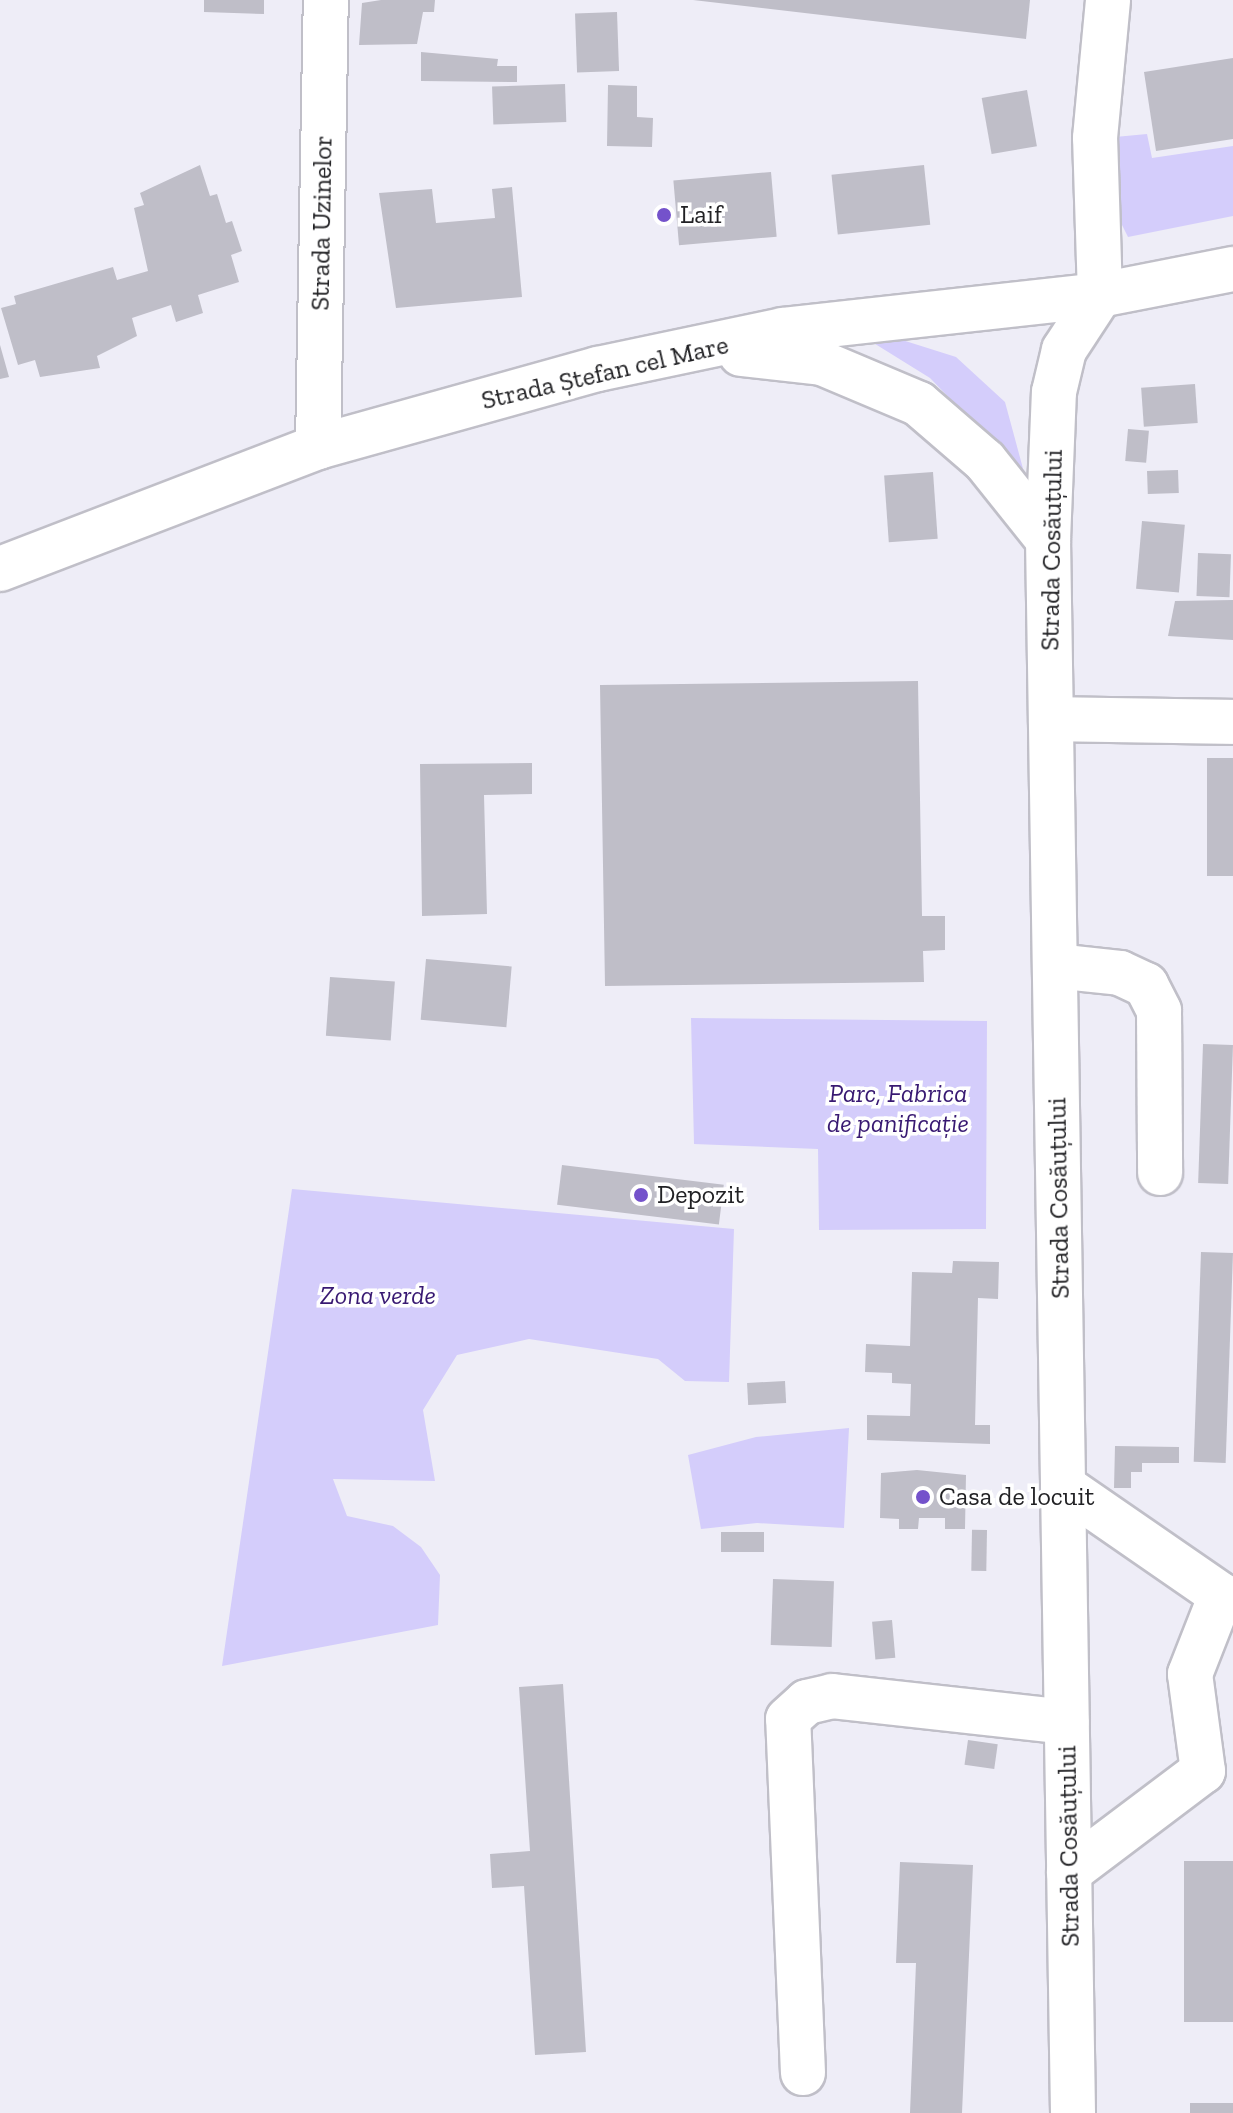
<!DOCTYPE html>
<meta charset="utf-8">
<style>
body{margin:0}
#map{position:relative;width:1233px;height:2113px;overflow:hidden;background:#eeedf7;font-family:"Zilla Slab",serif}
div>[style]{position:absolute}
.green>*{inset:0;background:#d4cdfb}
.building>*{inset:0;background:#bfbec8;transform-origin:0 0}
.roads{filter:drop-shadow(2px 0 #c0bfc8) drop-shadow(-2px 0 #c0bfc8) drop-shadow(0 2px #c0bfc8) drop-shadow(0 -2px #c0bfc8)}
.minor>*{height:44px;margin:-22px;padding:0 22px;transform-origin:22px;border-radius:22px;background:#fff}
.major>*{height:44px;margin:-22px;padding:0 22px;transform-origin:22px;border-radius:22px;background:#fff}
.dots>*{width:22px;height:22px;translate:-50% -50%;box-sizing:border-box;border:4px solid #fff;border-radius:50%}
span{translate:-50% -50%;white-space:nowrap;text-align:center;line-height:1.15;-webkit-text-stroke:7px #fff;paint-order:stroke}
.poi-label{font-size:26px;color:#212124}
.left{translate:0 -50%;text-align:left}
.street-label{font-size:26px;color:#212124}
.park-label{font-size:26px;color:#381972;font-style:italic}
</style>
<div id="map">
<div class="green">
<i style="clip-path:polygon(1147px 134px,1152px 158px,1233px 146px,1233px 216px,1128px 237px,1117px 215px,1115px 137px)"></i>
<i style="clip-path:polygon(899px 339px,956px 357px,1005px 402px,1025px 476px,930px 378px,872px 342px)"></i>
<i style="clip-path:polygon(691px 1018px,987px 1021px,986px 1229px,819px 1230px,818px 1149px,694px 1144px)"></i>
<i style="clip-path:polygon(292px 1189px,734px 1229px,729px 1382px,685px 1381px,658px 1359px,529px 1339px,457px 1355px,423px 1410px,435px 1481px,333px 1479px,347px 1516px,393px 1526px,421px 1547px,440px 1575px,438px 1625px,222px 1666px)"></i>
<i style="clip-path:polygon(849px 1428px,844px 1528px,757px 1523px,701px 1529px,688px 1455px,756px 1437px)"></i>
</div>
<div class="building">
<i style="clip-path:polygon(204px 0,264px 0,264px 14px,204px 12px)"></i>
<i style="clip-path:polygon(381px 0,435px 0,434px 12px,423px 12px,417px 44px,359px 45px,362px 3px)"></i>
<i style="clip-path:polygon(693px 0,1030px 0,1026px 39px)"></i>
<i style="left:617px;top:12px;width:59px;height:42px;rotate:88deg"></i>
<i style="clip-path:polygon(421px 52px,498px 59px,497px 66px,517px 66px,517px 82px,421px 81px)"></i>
<i style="clip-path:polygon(1233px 58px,1233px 139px,1156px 151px,1144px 72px)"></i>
<i style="left:565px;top:84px;width:38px;height:73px;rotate:88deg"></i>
<i style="clip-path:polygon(608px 85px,637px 86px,637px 117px,653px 118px,652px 147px,607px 146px)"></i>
<i style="left:1027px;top:90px;width:57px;height:46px;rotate:80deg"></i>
<i style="clip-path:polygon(200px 165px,210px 196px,217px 194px,226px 223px,232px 221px,242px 251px,231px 255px,239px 282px,198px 295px,203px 313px,176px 322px,171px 305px,132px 318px,137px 336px,97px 356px,100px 368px,40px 377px,35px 360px,18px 365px,1px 308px,16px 304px,14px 296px,113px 267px,117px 280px,148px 271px,134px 208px,144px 205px,140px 193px)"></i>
<i style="left:924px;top:165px;width:60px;height:93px;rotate:84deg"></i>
<i style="left:771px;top:172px;width:65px;height:98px;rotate:85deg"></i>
<i style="clip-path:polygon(512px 187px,522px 297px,396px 308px,379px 193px,432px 189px,436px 223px,495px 218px,492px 189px)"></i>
<i style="clip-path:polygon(0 345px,9px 377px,0 379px)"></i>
<i style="left:1195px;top:384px;width:39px;height:54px;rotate:86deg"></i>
<i style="left:1128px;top:429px;width:21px;height:32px;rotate:5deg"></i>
<i style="left:1178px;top:470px;width:23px;height:31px;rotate:88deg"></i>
<i style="left:933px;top:472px;width:67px;height:49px;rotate:86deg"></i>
<i style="left:1142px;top:521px;width:43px;height:68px;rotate:5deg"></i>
<i style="left:1198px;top:553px;width:33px;height:43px;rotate:2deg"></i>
<i style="clip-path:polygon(1233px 600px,1233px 640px,1168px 636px,1175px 601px)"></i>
<i style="clip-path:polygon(918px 681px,922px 916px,945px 916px,945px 950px,923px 951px,924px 982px,605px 986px,600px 685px)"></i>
<i style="left:1207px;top:758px;width:26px;height:118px"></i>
<i style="clip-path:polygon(532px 763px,532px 794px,484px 795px,487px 914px,422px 916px,420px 764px)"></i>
<i style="left:426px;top:959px;width:86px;height:61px;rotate:5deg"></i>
<i style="left:330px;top:977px;width:65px;height:59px;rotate:4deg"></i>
<i style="left:1203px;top:1044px;width:30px;height:139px;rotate:2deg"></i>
<i style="left:562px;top:1165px;width:163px;height:40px;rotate:7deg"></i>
<i style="left:1201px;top:1252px;width:32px;height:210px;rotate:2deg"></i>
<i style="clip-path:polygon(953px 1261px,999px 1262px,998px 1299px,978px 1298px,975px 1425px,990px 1425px,990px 1444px,867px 1440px,867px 1415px,910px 1416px,911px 1384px,892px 1383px,892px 1373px,865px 1372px,866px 1344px,910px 1346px,912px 1272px,952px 1273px)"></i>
<i style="left:785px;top:1381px;width:22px;height:38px;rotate:87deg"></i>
<i style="clip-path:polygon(1115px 1446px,1179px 1447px,1179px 1463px,1142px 1463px,1142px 1472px,1131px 1472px,1131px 1488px,1114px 1488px)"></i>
<i style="clip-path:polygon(917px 1470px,966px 1475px,965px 1529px,945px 1529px,945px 1518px,919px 1518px,918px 1529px,899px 1529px,899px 1519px,880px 1518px,881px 1473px)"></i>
<i style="left:987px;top:1530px;width:41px;height:15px;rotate:91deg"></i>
<i style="left:721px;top:1532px;width:43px;height:20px"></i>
<i style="left:773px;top:1579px;width:61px;height:66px;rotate:2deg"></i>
<i style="left:892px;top:1620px;width:38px;height:20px;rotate:85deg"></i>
<i style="clip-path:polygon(563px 1684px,586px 2052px,535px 2055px,524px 1886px,492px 1888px,490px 1854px,530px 1851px,519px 1687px)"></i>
<i style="left:968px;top:1740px;width:30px;height:25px;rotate:8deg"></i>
<i style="left:1233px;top:1861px;width:161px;height:49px;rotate:90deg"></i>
<i style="clip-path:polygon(900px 1862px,973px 1865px,962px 2113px,910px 2113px,916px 1963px,896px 1963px)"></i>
<i style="left:1190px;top:2103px;width:43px;height:10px"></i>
</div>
<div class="roads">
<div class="minor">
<i style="left:1100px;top:295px;width:157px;rotate:-91.8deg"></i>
<i style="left:1095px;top:138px;width:139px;rotate:-84.6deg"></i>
<i style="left:318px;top:447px;width:447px;rotate:-89deg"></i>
<i style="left:1051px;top:719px;width:182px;rotate:0.9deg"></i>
<i style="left:1055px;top:966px;width:65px;rotate:6.1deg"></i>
<i style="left:1120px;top:973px;width:29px;rotate:25deg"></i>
<i style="left:1146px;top:985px;width:29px;rotate:63deg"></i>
<i style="left:1159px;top:1011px;width:162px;rotate:89.6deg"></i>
<i style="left:1063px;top:1486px;width:192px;rotate:34.6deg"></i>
<i style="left:1221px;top:1595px;width:85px;rotate:111.4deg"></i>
<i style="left:1190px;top:1674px;width:98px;rotate:82.4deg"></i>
<i style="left:1203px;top:1771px;width:168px;rotate:143deg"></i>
<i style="left:803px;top:2073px;width:354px;rotate:-92.4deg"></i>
<i style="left:788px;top:1719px;width:25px;rotate:-42deg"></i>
<i style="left:807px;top:1702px;width:26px;rotate:-13deg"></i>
<i style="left:832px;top:1696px;width:236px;rotate:6.3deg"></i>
</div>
<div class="major">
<i style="left:741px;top:354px;width:81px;rotate:6.3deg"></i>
<i style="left:822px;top:363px;width:105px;rotate:22.9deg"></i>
<i style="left:919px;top:404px;width:87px;rotate:40.8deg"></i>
<i style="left:985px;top:461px;width:101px;rotate:51.4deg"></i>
<i style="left:0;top:569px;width:341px;rotate:-21deg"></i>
<i style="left:318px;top:447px;width:291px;rotate:-15.6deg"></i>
<i style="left:598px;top:369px;width:189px;rotate:-11.9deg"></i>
<i style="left:783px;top:330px;width:319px;rotate:-6.3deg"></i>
<i style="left:1100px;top:295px;width:136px;rotate:-11.1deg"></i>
<i style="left:1073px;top:2113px;width:1573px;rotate:-90.91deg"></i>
<i style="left:1048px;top:540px;width:148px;rotate:-87.7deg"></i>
<i style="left:1054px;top:392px;width:43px;rotate:-76.6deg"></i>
<i style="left:1064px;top:350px;width:66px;rotate:-56.8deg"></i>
</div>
</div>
<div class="dots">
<i style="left:664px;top:215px;background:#7452cb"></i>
<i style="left:641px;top:1195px;background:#7452cb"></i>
<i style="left:923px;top:1497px;background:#7452cb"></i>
</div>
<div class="poi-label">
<span class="left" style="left:680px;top:215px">Laif</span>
<span class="left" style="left:657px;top:1195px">Depozit</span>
<span class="left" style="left:939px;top:1497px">Casa de locuit</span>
</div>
<div class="street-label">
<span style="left:322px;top:223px;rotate:-89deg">Strada Uzinelor</span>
<span style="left:605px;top:373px;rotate:-13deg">Strada Ștefan cel Mare</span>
<span style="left:1052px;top:550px;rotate:-89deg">Strada Cosăuțului</span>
<span style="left:1059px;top:1198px;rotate:-91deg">Strada Cosăuțului</span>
<span style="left:1069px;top:1846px;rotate:-91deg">Strada Cosăuțului</span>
</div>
<div class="park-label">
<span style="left:898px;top:1109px">Parc, Fabrica<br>de panificație</span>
<span style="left:378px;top:1296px">Zona verde</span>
</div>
</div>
